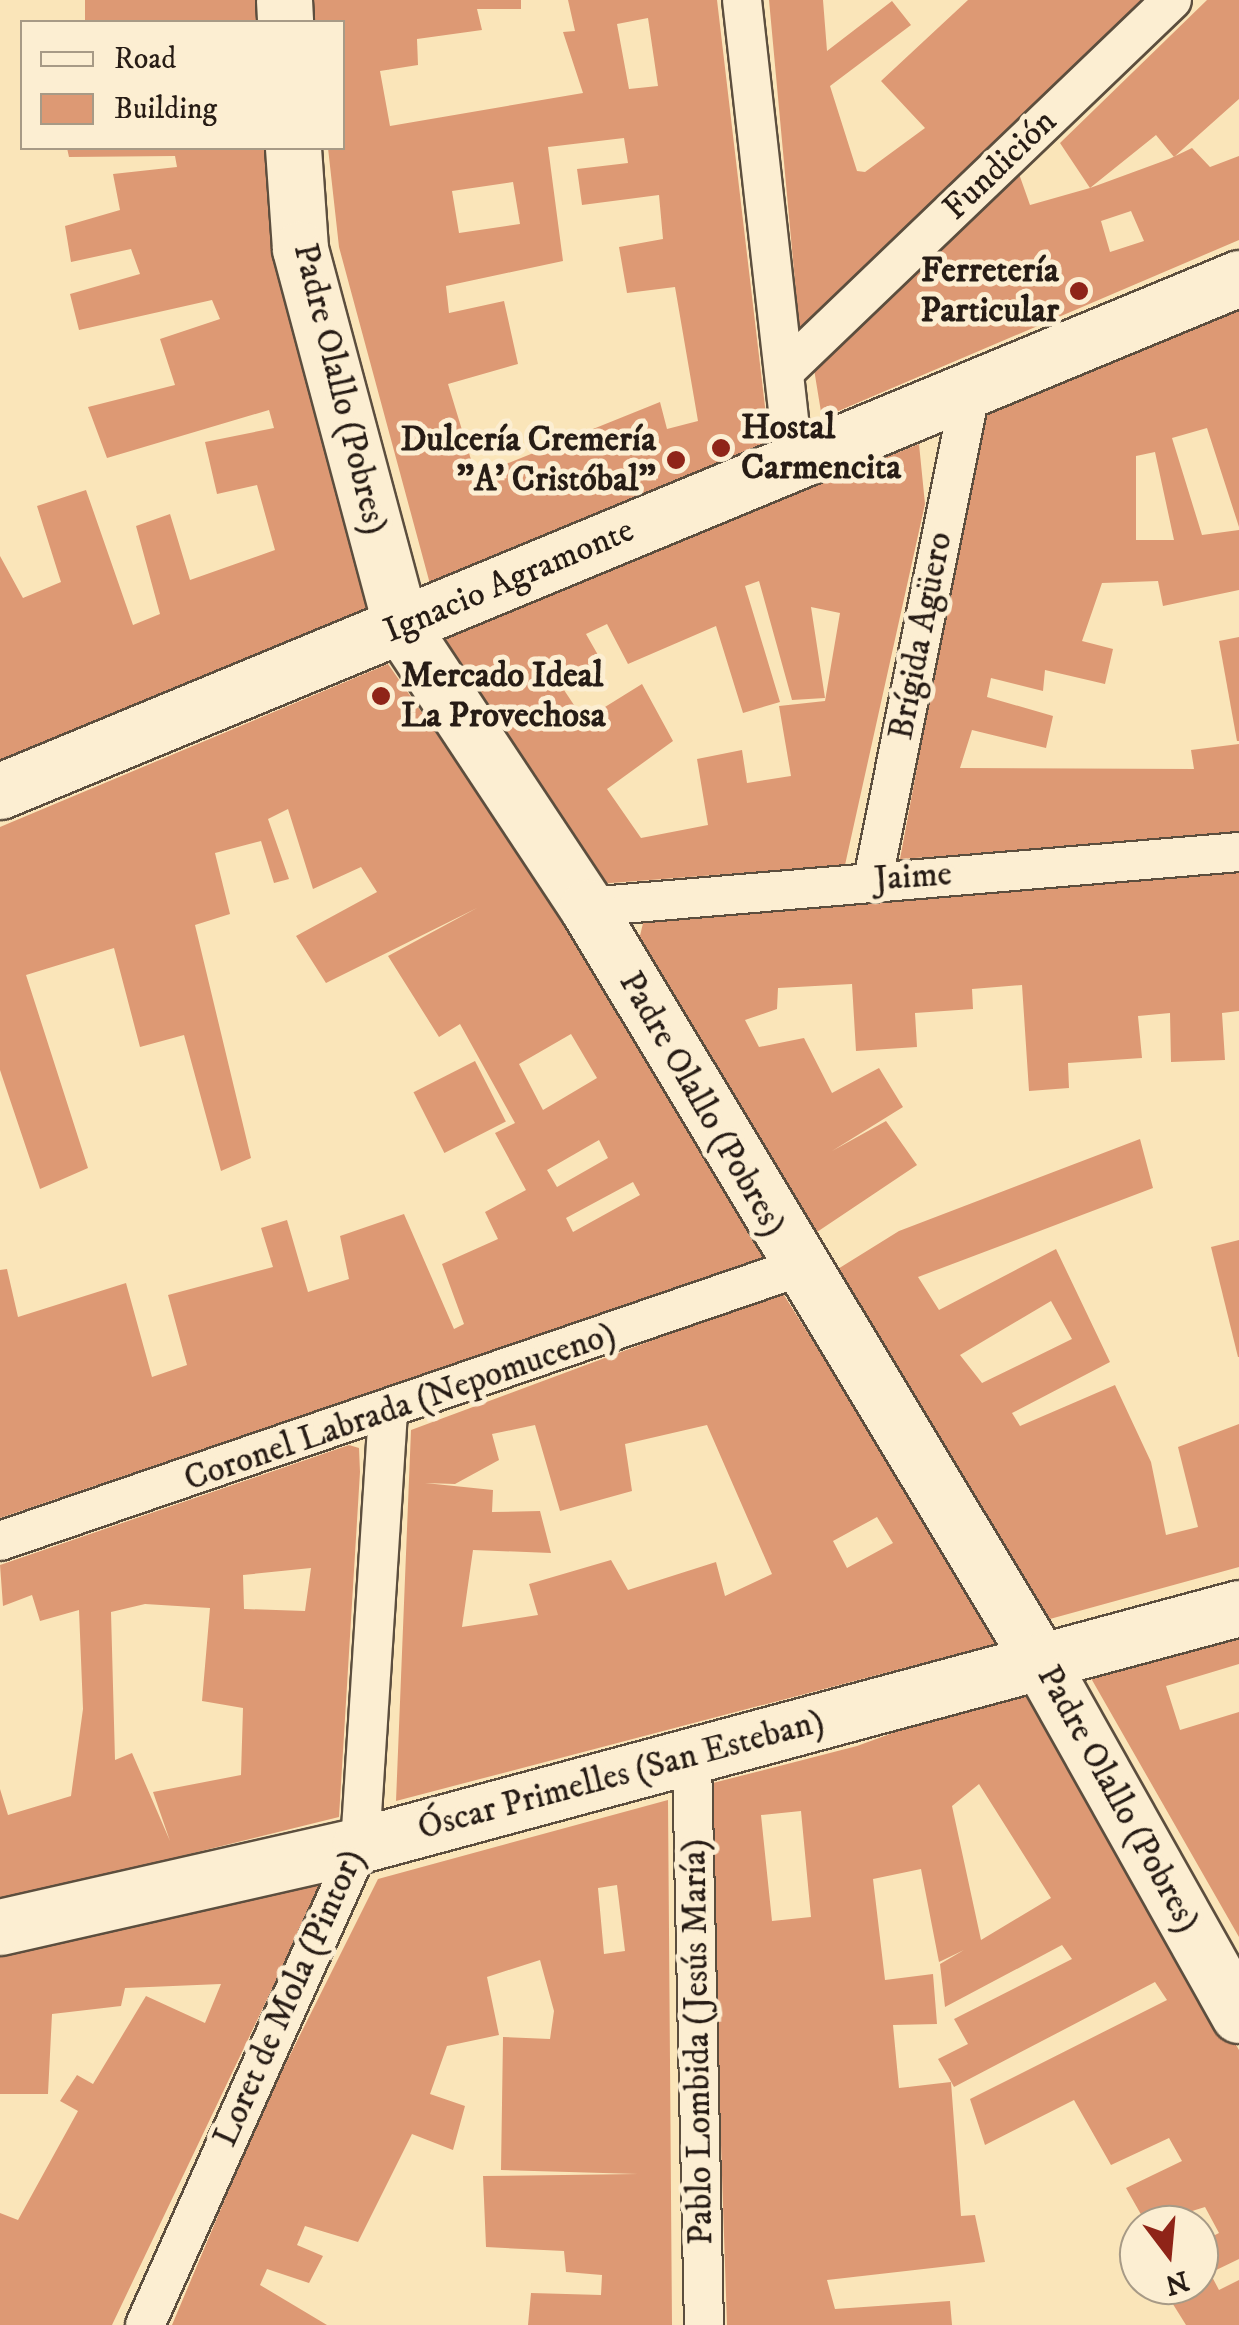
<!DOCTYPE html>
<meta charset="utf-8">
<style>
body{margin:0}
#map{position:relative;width:1239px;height:2325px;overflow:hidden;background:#fae5b9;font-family:"IM FELL DW Pica",serif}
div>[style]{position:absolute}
.building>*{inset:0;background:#dd9974;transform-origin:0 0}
.roads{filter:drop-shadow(2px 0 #5c4e3e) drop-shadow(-2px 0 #5c4e3e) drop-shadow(0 2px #5c4e3e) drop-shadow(0 -2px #5c4e3e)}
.minor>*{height:38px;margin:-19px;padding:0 19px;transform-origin:19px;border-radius:19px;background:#fceed2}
.secondary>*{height:55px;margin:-27.5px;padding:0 27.5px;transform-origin:27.5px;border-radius:27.5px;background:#fceed2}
.dots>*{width:28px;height:28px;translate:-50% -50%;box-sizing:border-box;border:5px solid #fceed2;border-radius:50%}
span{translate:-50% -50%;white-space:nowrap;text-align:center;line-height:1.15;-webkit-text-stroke:10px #fceed2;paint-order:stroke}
.street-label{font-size:35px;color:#271c15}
.poi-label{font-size:35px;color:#271c15;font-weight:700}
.right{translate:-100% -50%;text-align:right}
.left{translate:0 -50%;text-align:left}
.legend{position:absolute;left:20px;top:20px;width:325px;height:130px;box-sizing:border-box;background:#fceed2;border:2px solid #a79a86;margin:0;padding:12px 18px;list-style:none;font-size:30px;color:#271c15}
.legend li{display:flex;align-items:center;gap:20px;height:50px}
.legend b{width:50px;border:2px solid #a79a86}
.north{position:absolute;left:1119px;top:2205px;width:100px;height:100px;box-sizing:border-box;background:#fceed2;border:2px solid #a79a86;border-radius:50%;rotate:164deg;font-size:28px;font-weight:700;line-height:40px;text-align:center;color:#271c15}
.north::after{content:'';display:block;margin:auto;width:35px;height:45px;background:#8f2418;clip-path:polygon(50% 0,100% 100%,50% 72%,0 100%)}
</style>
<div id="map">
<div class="building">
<i style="left:85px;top:0;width:172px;height:22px"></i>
<i style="clip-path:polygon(evenodd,311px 0,521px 0,521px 9px,477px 9px,482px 30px,417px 39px,418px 65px,380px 71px,390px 126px,583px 93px,563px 32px,575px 31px,568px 0,717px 0,770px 449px,430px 584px,339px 247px,328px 148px,342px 148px,342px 22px,314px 22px,311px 0,648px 18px,658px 86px,629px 89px,617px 24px,648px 18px,311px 0,624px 138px,628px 163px,577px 169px,582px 205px,659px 195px,663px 239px,619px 247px,627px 293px,675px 287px,698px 421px,667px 429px,660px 402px,476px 476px,448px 384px,518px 364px,504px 301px,449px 313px,446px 286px,563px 261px,548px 147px,624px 138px,311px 0,513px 182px,520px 224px,459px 233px,452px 191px,513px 182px)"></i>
<i style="clip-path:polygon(769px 0,823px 0,827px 51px,892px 1px,911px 25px,830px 86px,857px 171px,865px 172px,925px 128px,881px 81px,968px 0,1147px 0,800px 336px)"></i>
<i style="clip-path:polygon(evenodd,1207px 0,1239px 0,1239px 99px,1174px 157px,1156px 135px,1090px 188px,1169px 159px,1192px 148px,1210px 167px,1239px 156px,1239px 240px,822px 418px,813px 363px,1018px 171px,1030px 205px,1090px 188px,1060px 143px,1207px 0,1131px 211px,1144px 241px,1110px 252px,1101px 221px,1131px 211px)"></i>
<i style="clip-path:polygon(67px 148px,265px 148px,286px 297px,369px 609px,0 763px,0 556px,23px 598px,61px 582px,37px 506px,86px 490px,133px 625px,160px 614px,136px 526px,170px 514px,190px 580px,275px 550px,257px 485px,217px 494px,205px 442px,274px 428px,269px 410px,107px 458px,88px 407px,175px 385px,160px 339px,220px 319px,212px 300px,79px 330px,70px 294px,140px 274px,131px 249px,71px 262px,65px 226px,120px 210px,113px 174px,177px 167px,175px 156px,69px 157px)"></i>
<i style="clip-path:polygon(evenodd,1239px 304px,1239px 527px,1207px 428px,1172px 438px,1202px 535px,1239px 530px,1239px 590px,1163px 606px,1158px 581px,1102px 583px,1082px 641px,1113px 649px,1105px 684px,1045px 670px,1043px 691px,991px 678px,987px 697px,1053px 716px,1046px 748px,972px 730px,960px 768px,1194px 769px,1191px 750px,1239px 744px,1239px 836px,900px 859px,983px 411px,1239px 304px,1155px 452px,1174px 540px,1136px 540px,1136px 456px,1155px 452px)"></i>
<i style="clip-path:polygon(evenodd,919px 444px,925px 504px,845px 865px,598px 884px,432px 638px,919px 444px,759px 581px,792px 700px,825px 698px,811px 607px,840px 613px,825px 701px,779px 706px,791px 776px,747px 783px,742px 750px,697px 759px,708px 825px,641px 838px,607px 789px,673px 741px,642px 684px,584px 720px,562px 687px,602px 662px,586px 634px,607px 624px,628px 664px,716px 626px,743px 713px,780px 702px,745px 586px,759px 581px)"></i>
<i style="clip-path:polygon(1239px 637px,1239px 741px,1237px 741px,1219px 641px)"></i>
<i style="clip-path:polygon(evenodd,388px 664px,589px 952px,769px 1257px,0 1518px,0 1270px,7px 1269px,18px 1317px,126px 1283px,152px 1377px,187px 1365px,168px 1295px,273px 1267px,261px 1228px,287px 1220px,308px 1292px,349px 1279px,340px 1236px,404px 1214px,454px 1329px,464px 1324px,442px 1264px,498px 1239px,485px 1212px,526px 1190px,495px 1133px,515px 1123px,460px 1024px,439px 1037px,388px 956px,477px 908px,326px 983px,296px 936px,377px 892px,361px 867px,313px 889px,288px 809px,268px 819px,289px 879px,274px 883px,261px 841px,215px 853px,230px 914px,195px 925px,251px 1158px,221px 1171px,184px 1035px,140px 1047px,114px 948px,26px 975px,88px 1168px,40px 1189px,0 1070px,0 827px,388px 664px,571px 1034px,597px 1078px,543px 1110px,519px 1064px,571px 1034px,388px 664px,599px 1140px,608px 1158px,557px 1187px,547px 1170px,599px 1140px,388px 664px,633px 1182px,640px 1195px,573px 1232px,566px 1218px,633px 1182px)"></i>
<i style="clip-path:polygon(1239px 869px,1239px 1011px,1222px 1013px,1225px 1060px,1171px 1062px,1170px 1013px,1138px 1016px,1142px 1058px,1068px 1063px,1069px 1088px,1029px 1091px,1022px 985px,972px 989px,973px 1009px,915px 1013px,917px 1047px,856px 1051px,852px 984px,778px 988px,777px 1009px,745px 1020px,759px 1047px,804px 1038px,832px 1093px,879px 1068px,903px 1107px,832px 1151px,886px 1121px,917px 1165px,814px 1234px,638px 944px,645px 915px)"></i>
<i style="left:475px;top:1061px;width:68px;height:69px;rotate:63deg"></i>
<i style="clip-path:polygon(evenodd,1140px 1139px,1153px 1188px,918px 1277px,939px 1310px,1056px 1249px,1110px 1362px,1012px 1413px,1020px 1426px,1115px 1385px,1151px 1462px,1166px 1535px,1198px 1527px,1178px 1447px,1239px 1424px,1239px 1567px,1039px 1622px,833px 1272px,899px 1231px,1140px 1139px,1051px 1301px,1072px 1339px,982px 1383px,960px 1355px,1051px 1301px)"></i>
<i style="clip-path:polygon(1239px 1240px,1239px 1357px,1238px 1357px,1211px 1247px)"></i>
<i style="clip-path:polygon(evenodd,782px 1292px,1003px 1642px,396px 1801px,411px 1430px,782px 1292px,535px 1425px,560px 1511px,632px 1491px,625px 1444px,707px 1425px,772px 1574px,725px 1596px,716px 1562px,628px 1590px,611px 1560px,529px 1584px,538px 1615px,462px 1627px,473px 1550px,551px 1553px,540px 1511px,492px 1512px,493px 1490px,425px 1483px,455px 1484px,499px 1460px,492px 1434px,535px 1425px,782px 1292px,877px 1517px,893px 1543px,847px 1568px,833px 1541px,877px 1517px)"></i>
<i style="clip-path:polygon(evenodd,349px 1445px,359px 1448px,360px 1472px,339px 1817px,0 1901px,0 1789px,8px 1815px,71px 1796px,83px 1709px,79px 1610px,40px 1621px,32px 1595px,3px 1606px,0 1565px,349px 1445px,311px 1568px,305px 1611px,244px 1609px,243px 1575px,311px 1568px,349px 1445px,145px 1604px,210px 1608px,202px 1701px,243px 1708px,241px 1775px,153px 1792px,170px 1841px,132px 1753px,115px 1760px,111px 1612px,145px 1604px)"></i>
<i style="clip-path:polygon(1239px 1627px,1239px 1664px,1166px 1686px,1180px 1730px,1239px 1712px,1239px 1937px,1084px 1666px)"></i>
<i style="clip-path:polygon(evenodd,1024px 1685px,1239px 2050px,1239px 2259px,1210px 2273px,1219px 2290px,1239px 2280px,1239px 2325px,1186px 2325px,1161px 2285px,1199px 2285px,1199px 2243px,1219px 2233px,1205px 2207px,1147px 2225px,1126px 2188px,1182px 2161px,1169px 2138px,1111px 2165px,1074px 2100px,985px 2145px,970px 2099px,1167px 2000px,1155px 1982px,954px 2087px,948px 2076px,938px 2059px,968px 2044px,954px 2019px,1072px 1959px,1062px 1945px,945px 2007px,940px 1964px,964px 1950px,939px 1962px,921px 1869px,873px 1879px,885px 1980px,933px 1974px,937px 2024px,893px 2025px,899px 2088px,951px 2082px,961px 2216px,975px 2215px,985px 2262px,827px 2280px,835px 2309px,950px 2301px,952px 2325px,727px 2325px,709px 1784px,857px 1746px,1024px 1685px,979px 1784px,1051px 1898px,981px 1940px,952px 1806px,979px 1784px,1024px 1685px,801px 1811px,811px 1917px,772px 1921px,761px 1815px,801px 1811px)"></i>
<i style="clip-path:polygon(evenodd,668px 1800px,672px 2325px,528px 2325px,531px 2293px,601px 2295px,602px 2275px,566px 2272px,564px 2251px,486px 2247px,483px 2176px,638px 2174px,501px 2170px,503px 2037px,550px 2039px,554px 2011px,540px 1960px,487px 1977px,499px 2035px,447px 2046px,430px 2094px,465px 2106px,453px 2150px,412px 2134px,358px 2242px,305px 2226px,297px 2245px,323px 2256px,309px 2283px,267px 2269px,260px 2285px,327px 2325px,172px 2325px,263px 2109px,378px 1879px,668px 1800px,617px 1885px,625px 1951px,604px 1954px,598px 1888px,617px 1885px)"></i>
<i style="clip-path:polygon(322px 1884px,112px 2325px,0 2325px,0 2213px,18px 2220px,78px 2111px,60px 2101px,77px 2075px,93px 2084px,146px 1996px,205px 2023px,221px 1984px,125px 1988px,121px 2006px,52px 2014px,48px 2094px,0 2094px,0 1953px)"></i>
</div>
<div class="roads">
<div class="minor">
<i style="left:742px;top:0;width:465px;rotate:83.6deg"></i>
<i style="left:785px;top:371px;width:536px;rotate:-43.79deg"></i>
<i style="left:873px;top:879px;width:497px;rotate:-78.7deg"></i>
<i style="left:587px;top:907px;width:654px;rotate:-4.82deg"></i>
<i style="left:0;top:1541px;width:842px;rotate:-18.91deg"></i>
<i style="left:692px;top:1759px;width:566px;rotate:88.79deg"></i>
<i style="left:145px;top:2325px;width:526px;rotate:-65.87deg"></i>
<i style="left:360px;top:1845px;width:431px;rotate:-86.3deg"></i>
</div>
<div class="secondary">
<i style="left:284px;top:0;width:22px;rotate:87deg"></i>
<i style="left:293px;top:148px;width:101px;rotate:86deg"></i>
<i style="left:300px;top:249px;width:390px;rotate:75deg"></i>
<i style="left:401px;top:626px;width:337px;rotate:56.5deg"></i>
<i style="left:587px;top:907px;width:880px;rotate:59deg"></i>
<i style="left:1040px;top:1661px;width:406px;rotate:60.7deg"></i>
<i style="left:0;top:791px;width:1341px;rotate:-22.49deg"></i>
<i style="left:0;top:1927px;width:369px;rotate:-12.8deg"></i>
<i style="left:360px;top:1845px;width:910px;rotate:-15.09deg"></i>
</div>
</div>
<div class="dots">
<i style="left:1079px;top:291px;background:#8f2418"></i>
<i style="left:721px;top:448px;background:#8f2418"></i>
<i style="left:676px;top:460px;background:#8f2418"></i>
<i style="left:381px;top:696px;background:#8f2418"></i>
</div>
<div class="street-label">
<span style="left:1000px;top:165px;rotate:-44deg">Fundición</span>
<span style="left:340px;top:389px;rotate:76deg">Padre Olallo (Pobres)</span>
<span style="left:509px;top:581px;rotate:-23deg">Ignacio Agramonte</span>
<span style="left:921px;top:636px;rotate:-79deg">Brígida Agüero</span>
<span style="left:913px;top:877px;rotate:-4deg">Jaime</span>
<span style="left:702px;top:1104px;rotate:60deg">Padre Olallo (Pobres)</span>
<span style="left:400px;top:1407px;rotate:-19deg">Coronel Labrada (Nepomuceno)</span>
<span style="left:621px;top:1775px;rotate:-15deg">Óscar Primelles (San Esteban)</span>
<span style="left:1118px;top:1799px;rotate:61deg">Padre Olallo (Pobres)</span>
<span style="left:289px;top:1998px;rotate:-66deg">Loret de Mola (Pintor)</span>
<span style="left:698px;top:2042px;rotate:-91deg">Pablo Lombida (Jesús María)</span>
</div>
<div class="poi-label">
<span class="right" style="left:1059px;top:291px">Ferretería<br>Particular</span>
<span class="left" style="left:741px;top:448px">Hostal<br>Carmencita</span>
<span class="right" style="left:656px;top:460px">Dulcería Cremería<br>"A' Cristóbal"</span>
<span class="left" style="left:401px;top:696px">Mercado Ideal<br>La Provechosa</span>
</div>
<ul class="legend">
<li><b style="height:12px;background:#fceed2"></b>Road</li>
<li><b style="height:28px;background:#dd9974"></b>Building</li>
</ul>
<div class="north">N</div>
</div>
